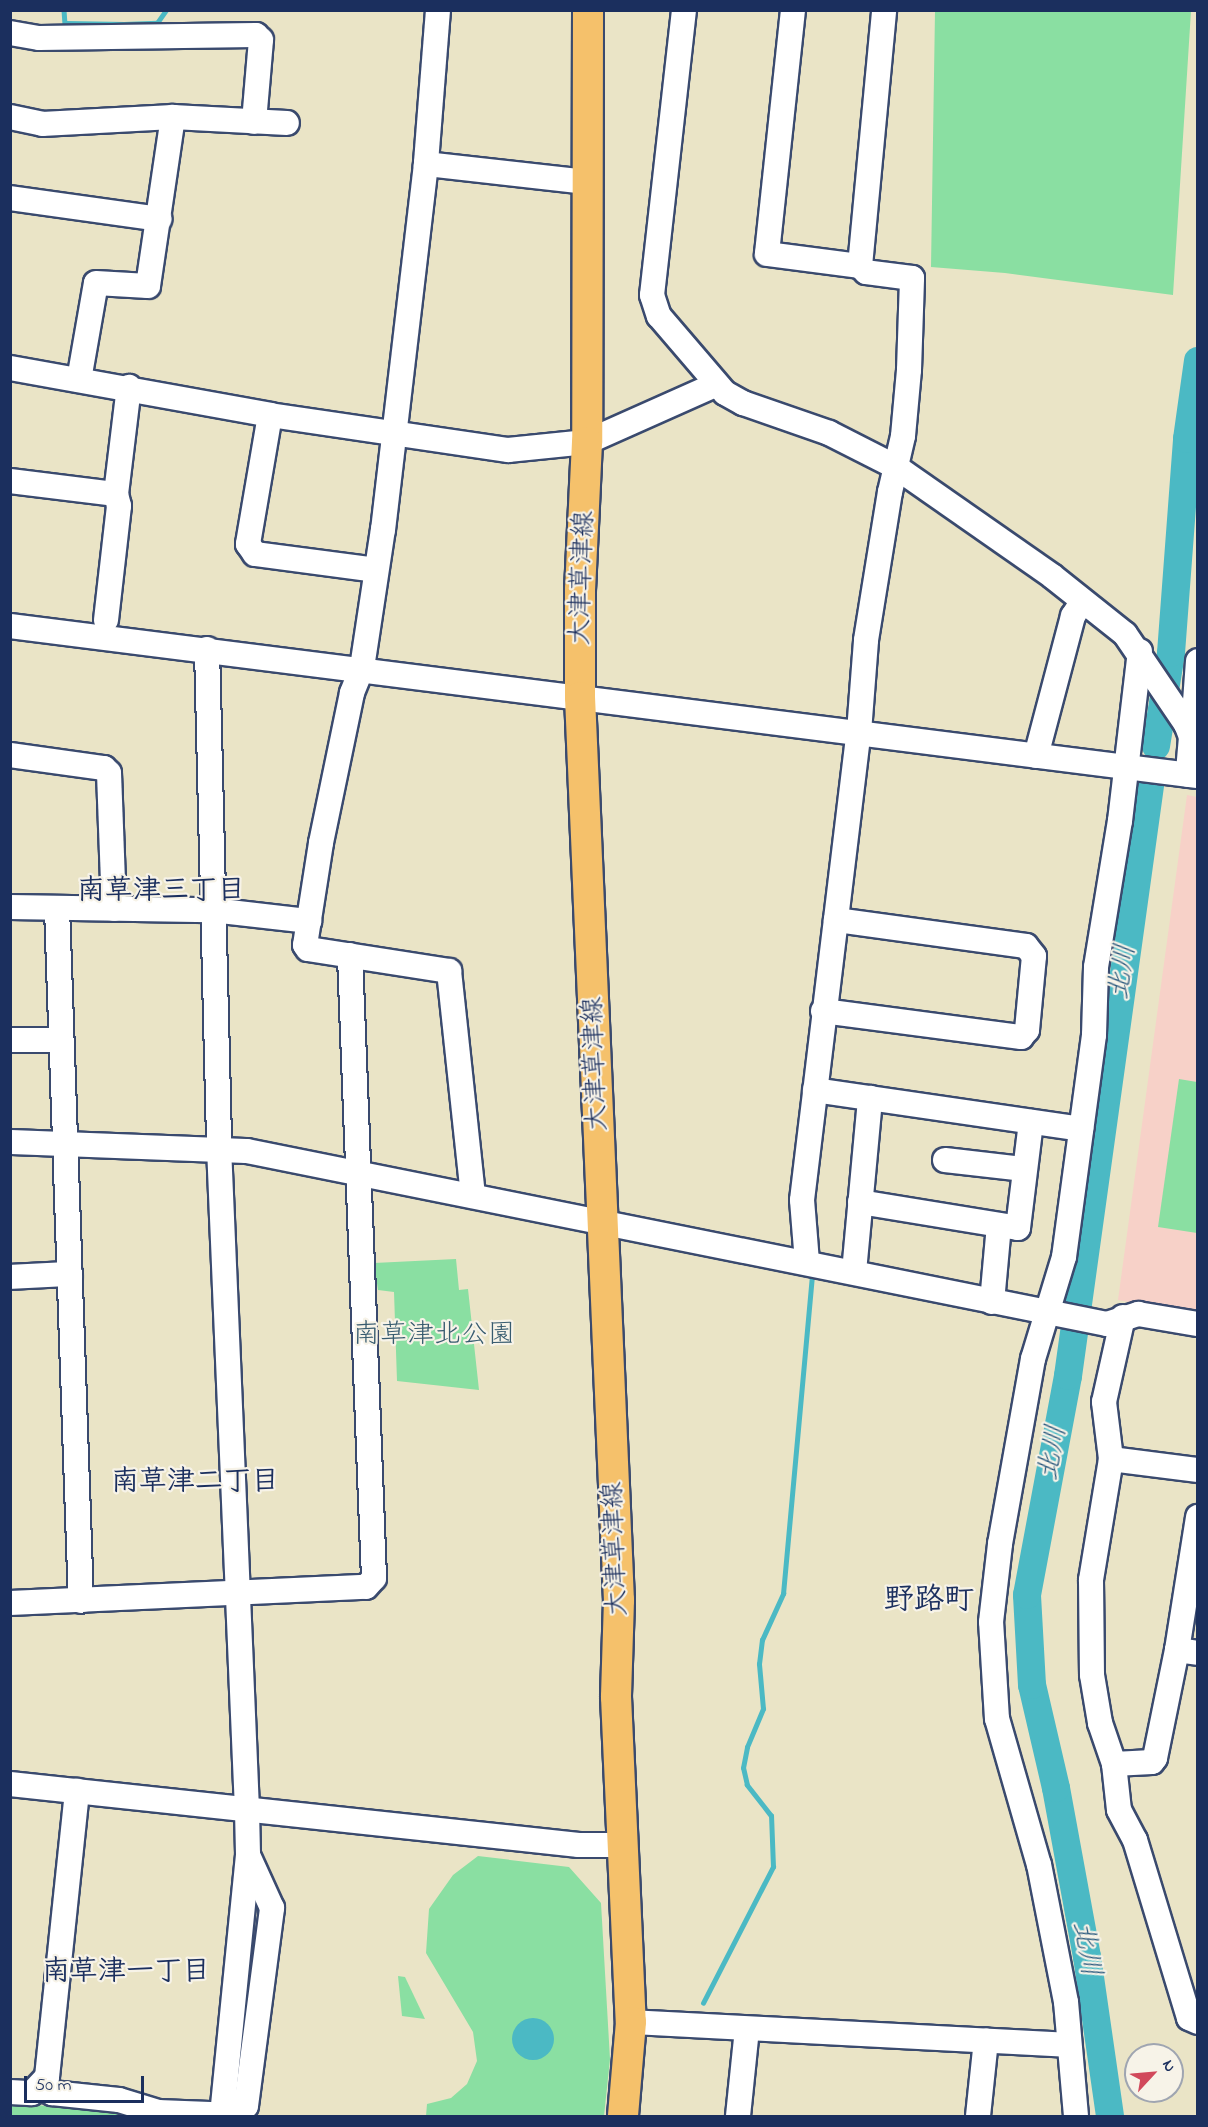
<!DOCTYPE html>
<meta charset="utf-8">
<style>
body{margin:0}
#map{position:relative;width:1208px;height:2127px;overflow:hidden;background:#eae4c6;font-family:"Indie Flower","Klee One",sans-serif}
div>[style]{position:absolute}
.built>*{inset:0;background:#f7d1c8}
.green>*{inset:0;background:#8adfa2}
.water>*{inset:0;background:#4bb9c4}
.round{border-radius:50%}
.stream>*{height:4.5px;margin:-2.25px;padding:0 2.25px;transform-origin:2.25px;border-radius:2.25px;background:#4bb9c4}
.river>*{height:28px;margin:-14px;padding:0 14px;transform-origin:14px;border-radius:14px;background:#4bb9c4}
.roads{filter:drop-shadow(2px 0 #3a4a6e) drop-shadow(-2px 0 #3a4a6e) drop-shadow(0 2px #3a4a6e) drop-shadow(0 -2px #3a4a6e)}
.minor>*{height:24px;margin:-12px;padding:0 12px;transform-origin:12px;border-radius:12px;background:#fff}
.major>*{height:30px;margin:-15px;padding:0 15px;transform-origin:15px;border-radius:15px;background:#f5c16b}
span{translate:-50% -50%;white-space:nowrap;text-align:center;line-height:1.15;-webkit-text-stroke:4.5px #f7f3e8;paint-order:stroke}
.street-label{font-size:27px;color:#1b2f5e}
.park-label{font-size:27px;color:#375b6f}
.neighbourhood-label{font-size:28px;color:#1b2f5e;font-weight:700}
.water-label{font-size:28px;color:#29587d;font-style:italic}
.quarter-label{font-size:30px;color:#1b2f5e;font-weight:700}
.frame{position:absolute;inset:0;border:12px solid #1b2f5e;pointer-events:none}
.north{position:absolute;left:1124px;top:2043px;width:60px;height:60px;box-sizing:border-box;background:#f7f3e8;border:2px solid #9fa5b1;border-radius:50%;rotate:64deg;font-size:16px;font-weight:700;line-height:24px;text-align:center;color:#1b2f5e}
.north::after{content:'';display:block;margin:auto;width:21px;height:27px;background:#d1495b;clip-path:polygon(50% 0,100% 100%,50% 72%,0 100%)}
.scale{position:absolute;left:24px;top:2076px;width:120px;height:27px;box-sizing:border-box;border:3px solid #1b2f5e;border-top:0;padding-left:8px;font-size:18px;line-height:21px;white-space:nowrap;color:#1b2f5e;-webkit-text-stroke:4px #f7f3e8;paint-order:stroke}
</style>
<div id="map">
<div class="built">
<i style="clip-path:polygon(1187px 795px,1197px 797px,1197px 1315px,1118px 1300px)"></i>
</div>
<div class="green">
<i style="clip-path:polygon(935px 11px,1191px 11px,1173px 295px,1005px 273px,931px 267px)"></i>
<i style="clip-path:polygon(1179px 1079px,1197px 1082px,1197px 1233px,1158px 1227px)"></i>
<i style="clip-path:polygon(456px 1259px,459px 1290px,468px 1289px,479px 1390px,397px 1381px,394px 1292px,378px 1290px,374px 1263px)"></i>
<i style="clip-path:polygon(478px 1856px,569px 1867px,601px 1903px,610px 2059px,604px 2116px,426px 2116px,427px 2104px,451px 2098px,467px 2084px,477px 2061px,473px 2032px,426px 1953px,429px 1909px,453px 1875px)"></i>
<i style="clip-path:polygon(398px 1976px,405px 1977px,425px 2019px,402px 2016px)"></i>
<i style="clip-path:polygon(10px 2102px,118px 2114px,121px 2116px,11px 2115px)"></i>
</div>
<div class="water">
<i class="round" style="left:512px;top:2018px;width:42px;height:42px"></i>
</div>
<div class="stream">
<i style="left:64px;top:10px;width:13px;rotate:86deg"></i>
<i style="left:65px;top:23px;width:59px;rotate:1deg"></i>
<i style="left:124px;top:24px;width:33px;rotate:-2deg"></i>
<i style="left:157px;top:23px;width:16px;rotate:-55deg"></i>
<i style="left:703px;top:2003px;width:153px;rotate:-62.8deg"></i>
<i style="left:773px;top:1867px;width:51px;rotate:-92.2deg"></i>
<i style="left:771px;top:1816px;width:39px;rotate:-128deg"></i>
<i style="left:747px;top:1785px;width:17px;rotate:-103deg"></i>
<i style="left:743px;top:1768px;width:21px;rotate:-79deg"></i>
<i style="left:747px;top:1747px;width:41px;rotate:-67.2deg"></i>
<i style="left:763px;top:1709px;width:45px;rotate:-95.1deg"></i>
<i style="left:759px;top:1664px;width:24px;rotate:-83deg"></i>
<i style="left:762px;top:1640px;width:51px;rotate:-65.5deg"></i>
<i style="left:783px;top:1594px;width:321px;rotate:-84.8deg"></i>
</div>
<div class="river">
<i style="left:1156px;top:746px;width:94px;rotate:-80.8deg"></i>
<i style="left:1171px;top:653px;width:215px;rotate:-85.7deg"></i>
<i style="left:1187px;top:439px;width:79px;rotate:-82deg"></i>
<i style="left:1110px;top:2116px;width:161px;rotate:-98.2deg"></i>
<i style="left:1087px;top:1957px;width:172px;rotate:-100.4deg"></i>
<i style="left:1056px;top:1788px;width:106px;rotate:-103.1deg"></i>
<i style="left:1032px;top:1685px;width:90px;rotate:-93.2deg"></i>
<i style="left:1027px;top:1595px;width:223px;rotate:-79.4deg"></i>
<i style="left:1068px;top:1376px;width:596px;rotate:-82.09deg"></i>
</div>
<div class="roads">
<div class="minor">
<i style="left:438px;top:10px;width:154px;rotate:94.5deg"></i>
<i style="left:426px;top:164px;width:368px;rotate:96.7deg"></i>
<i style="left:383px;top:529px;width:141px;rotate:98.6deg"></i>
<i style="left:362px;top:668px;width:27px;rotate:112deg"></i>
<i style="left:352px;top:693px;width:153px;rotate:101.7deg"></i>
<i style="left:321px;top:843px;width:103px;rotate:98.9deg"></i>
<i style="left:305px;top:945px;width:5px;rotate:53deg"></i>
<i style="left:308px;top:949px;width:143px;rotate:8.9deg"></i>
<i style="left:449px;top:971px;width:226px;rotate:83.9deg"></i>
<i style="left:684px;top:10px;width:287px;rotate:96.4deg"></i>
<i style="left:652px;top:295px;width:22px;rotate:72deg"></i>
<i style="left:659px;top:316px;width:101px;rotate:49.4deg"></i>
<i style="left:725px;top:393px;width:21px;rotate:29deg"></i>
<i style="left:743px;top:403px;width:91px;rotate:19.2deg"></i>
<i style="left:829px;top:433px;width:75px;rotate:26.9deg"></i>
<i style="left:896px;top:467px;width:190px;rotate:34.9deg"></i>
<i style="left:1052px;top:576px;width:93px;rotate:38.5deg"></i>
<i style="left:1125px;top:634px;width:109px;rotate:55.9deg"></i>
<i style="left:1186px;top:724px;width:14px;rotate:69deg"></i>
<i style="left:1191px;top:737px;width:38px;rotate:95deg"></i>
<i style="left:793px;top:10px;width:245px;rotate:96.1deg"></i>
<i style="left:767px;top:254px;width:94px;rotate:7.4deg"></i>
<i style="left:860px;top:266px;width:257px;rotate:-84.6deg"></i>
<i style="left:10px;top:33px;width:29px;rotate:10deg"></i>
<i style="left:39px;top:38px;width:217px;rotate:-0.8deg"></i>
<i style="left:256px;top:35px;width:7px;rotate:45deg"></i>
<i style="left:261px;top:40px;width:82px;rotate:94.9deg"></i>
<i style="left:10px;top:117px;width:33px;rotate:12deg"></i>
<i style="left:42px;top:124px;width:131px;rotate:-3.1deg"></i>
<i style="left:173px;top:117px;width:114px;rotate:3deg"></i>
<i style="left:426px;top:164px;width:161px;rotate:6.4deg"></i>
<i style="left:10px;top:198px;width:151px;rotate:8deg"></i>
<i style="left:10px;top:368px;width:264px;rotate:10.2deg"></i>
<i style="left:270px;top:415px;width:241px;rotate:8.4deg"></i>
<i style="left:508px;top:450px;width:79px;rotate:-5.8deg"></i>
<i style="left:587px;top:442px;width:140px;rotate:-24deg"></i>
<i style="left:79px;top:380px;width:98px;rotate:-80.1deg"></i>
<i style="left:96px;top:283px;width:52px;rotate:3.3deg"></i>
<i style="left:148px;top:286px;width:171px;rotate:-81.6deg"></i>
<i style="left:270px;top:415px;width:131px;rotate:99.7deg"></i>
<i style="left:248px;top:544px;width:12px;rotate:55deg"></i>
<i style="left:255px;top:554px;width:122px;rotate:7.5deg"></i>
<i style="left:10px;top:481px;width:107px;rotate:7deg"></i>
<i style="left:116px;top:494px;width:108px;rotate:-83.1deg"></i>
<i style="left:106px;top:620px;width:115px;rotate:-83.5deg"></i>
<i style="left:119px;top:506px;width:12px;rotate:-104deg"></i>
<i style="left:10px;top:626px;width:1197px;rotate:7.2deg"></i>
<i style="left:207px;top:649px;width:498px;rotate:88.6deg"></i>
<i style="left:219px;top:1147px;width:664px;rotate:87.58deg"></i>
<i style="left:247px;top:1810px;width:45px;rotate:88.7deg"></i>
<i style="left:248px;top:1855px;width:253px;rotate:95.7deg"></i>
<i style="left:1186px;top:724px;width:24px;rotate:-68deg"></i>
<i style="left:1195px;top:702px;width:41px;rotate:-85.8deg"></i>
<i style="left:10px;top:755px;width:95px;rotate:7.9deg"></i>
<i style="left:104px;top:768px;width:7px;rotate:45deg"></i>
<i style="left:109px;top:773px;width:136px;rotate:87.9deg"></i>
<i style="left:1036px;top:756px;width:145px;rotate:-75.2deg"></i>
<i style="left:1073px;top:616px;width:17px;rotate:-57deg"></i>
<i style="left:10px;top:907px;width:202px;rotate:0.9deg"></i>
<i style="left:212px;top:910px;width:98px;rotate:6.5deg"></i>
<i style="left:57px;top:908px;width:693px;rotate:88.02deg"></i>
<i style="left:823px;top:1011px;width:200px;rotate:7.5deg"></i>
<i style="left:1021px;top:1037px;width:9px;rotate:-49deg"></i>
<i style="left:1027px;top:1030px;width:74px;rotate:-84.6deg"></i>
<i style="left:1034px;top:956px;width:13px;rotate:-129deg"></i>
<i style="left:1026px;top:946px;width:192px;rotate:-172.2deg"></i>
<i style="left:10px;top:1040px;width:49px"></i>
<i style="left:815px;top:1090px;width:269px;rotate:8.3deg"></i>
<i style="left:10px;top:1142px;width:237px;rotate:2.2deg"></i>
<i style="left:247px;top:1151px;width:877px;rotate:11.37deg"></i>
<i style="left:1107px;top:1324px;width:33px;rotate:-18deg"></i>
<i style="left:1138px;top:1314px;width:61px;rotate:9.5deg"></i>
<i style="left:945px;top:1160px;width:80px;rotate:6.5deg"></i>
<i style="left:860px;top:1202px;width:160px;rotate:9.3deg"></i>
<i style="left:1018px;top:1228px;width:107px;rotate:-83deg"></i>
<i style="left:807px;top:1262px;width:62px;rotate:-94.6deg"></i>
<i style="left:802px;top:1200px;width:471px;rotate:-83.1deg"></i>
<i style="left:859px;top:732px;width:92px;rotate:-85.6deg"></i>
<i style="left:866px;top:640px;width:150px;rotate:-80.8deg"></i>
<i style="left:890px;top:492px;width:57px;rotate:-76.9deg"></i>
<i style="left:903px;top:436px;width:66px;rotate:-84.8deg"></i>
<i style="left:909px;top:370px;width:92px;rotate:-88.1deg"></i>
<i style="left:912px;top:278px;width:46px;rotate:-172.6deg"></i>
<i style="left:866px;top:272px;width:8px;rotate:-135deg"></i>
<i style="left:854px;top:1272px;width:175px;rotate:-84.7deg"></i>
<i style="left:10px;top:1277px;width:60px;rotate:-2.9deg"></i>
<i style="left:992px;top:1302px;width:77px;rotate:-84.8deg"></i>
<i style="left:1123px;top:1317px;width:87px;rotate:102.6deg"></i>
<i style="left:1104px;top:1402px;width:57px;rotate:83deg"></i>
<i style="left:1111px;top:1459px;width:123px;rotate:99.4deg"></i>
<i style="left:1091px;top:1580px;width:95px;rotate:89.4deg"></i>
<i style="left:1092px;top:1675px;width:49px;rotate:80.5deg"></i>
<i style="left:1100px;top:1723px;width:43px;rotate:71.1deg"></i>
<i style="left:1114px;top:1764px;width:46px;rotate:83.8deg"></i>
<i style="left:1119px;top:1810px;width:34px;rotate:62deg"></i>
<i style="left:1135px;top:1840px;width:186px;rotate:73.1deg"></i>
<i style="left:1189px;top:2018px;width:10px;rotate:24deg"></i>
<i style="left:1111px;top:1459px;width:88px;rotate:7.2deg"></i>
<i style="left:10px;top:1603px;width:356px;rotate:-2.6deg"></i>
<i style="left:366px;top:1587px;width:12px;rotate:-48deg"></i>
<i style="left:374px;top:1578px;width:623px;rotate:-92.21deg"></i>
<i style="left:1177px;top:1650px;width:135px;rotate:-81deg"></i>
<i style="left:1114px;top:1764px;width:38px;rotate:-3deg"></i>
<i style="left:1152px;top:1762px;width:5px;rotate:-53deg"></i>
<i style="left:1155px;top:1758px;width:110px;rotate:-78.5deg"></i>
<i style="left:1177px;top:1650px;width:21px;rotate:8deg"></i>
<i style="left:10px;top:1784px;width:572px;rotate:6.12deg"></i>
<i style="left:579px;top:1845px;width:44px"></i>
<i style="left:631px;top:2022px;width:438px;rotate:3deg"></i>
<i style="left:41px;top:2087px;width:13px;rotate:29deg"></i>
<i style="left:52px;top:2093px;width:67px;rotate:6deg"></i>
<i style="left:119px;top:2100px;width:41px;rotate:17.1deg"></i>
<i style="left:158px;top:2112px;width:78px;rotate:2.2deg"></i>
<i style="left:236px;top:2115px;width:13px;rotate:-42deg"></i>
<i style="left:246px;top:2106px;width:200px;rotate:-82.5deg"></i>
<i style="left:272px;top:1908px;width:58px;rotate:-114.4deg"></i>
<i style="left:10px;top:2092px;width:22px;rotate:3deg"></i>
<i style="left:32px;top:2093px;width:22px;rotate:-47deg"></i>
<i style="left:47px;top:2077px;width:288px;rotate:-84deg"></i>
<i style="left:738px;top:2116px;width:87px;rotate:-84.1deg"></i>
<i style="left:978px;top:2116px;width:76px;rotate:-84deg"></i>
<i style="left:1076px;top:2116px;width:114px;rotate:-95deg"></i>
<i style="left:1066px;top:2002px;width:140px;rotate:-101.1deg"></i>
<i style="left:1039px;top:1865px;width:152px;rotate:-106deg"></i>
<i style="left:997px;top:1719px;width:97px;rotate:-93.5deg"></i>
<i style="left:991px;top:1622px;width:79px;rotate:-83.4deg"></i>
<i style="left:1000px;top:1544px;width:188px;rotate:-79.9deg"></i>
<i style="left:1033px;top:1359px;width:107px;rotate:-73.1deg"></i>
<i style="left:1064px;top:1257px;width:224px;rotate:-82.3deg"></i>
<i style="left:1094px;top:1035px;width:68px;rotate:-88.3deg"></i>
<i style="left:1096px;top:967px;width:148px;rotate:-80.7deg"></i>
<i style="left:1120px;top:821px;width:171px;rotate:-83.3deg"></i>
</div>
<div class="major">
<i style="left:588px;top:10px;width:432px;rotate:90.1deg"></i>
<i style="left:587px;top:442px;width:147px;rotate:92.7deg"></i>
<i style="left:580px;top:589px;width:108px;rotate:90deg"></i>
<i style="left:580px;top:697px;width:904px;rotate:87.53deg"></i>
<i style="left:619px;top:1600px;width:97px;rotate:91.8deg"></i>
<i style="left:616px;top:1697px;width:325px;rotate:87.4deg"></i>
<i style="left:631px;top:2022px;width:94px;rotate:94.9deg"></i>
</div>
</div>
<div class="street-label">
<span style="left:583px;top:578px;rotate:-88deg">大津草津線</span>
<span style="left:596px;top:1064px;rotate:-92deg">大津草津線</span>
<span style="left:616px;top:1549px;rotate:-92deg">大津草津線</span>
</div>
<div class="park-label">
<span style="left:434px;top:1336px">南草津北公園</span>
</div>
<div class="neighbourhood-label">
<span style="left:161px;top:892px">南草津三丁目</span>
<span style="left:195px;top:1483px">南草津二丁目</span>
<span style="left:126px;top:1973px">南草津一丁目</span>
</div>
<div class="water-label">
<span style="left:1124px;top:972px;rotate:-82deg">北川</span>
<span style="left:1054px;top:1453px;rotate:-80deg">北川</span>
<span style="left:1085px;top:1949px;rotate:80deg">北川</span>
</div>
<div class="quarter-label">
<span style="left:929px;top:1601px">野路町</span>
</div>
<div class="frame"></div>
<div class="north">N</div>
<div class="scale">50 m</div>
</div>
